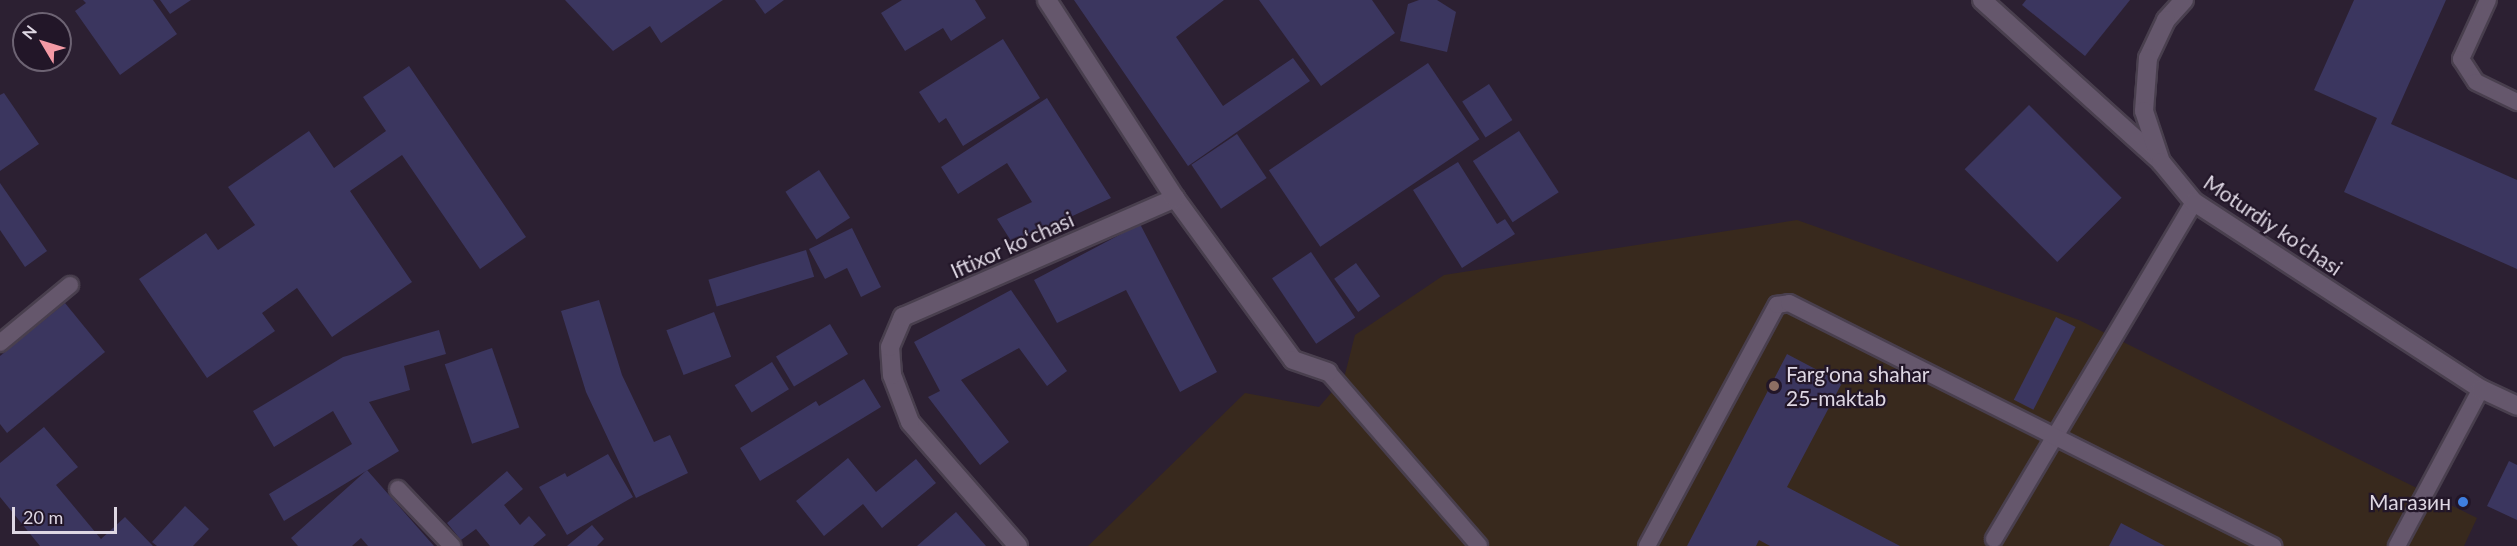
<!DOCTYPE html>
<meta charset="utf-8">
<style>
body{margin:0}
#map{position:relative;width:2517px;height:546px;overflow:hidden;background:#2c2032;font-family:Lato,sans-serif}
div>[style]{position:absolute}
.education>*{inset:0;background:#38291d}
.building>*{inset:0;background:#3b365f;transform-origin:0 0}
.roads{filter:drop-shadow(2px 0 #493f4e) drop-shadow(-2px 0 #493f4e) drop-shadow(0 2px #493f4e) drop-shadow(0 -2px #493f4e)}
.lane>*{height:16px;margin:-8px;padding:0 8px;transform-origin:8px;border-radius:8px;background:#65576c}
.street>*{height:18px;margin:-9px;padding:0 9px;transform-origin:9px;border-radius:9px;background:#65576c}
.dots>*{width:16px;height:16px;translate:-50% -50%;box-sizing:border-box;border:3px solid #221628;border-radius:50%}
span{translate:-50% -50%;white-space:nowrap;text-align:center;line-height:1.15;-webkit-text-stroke:4.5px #221628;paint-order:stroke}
.street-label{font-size:21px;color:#ded7e3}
.poi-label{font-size:21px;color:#ded7e3}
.left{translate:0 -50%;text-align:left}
.right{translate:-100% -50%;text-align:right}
.north{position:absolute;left:12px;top:12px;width:60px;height:60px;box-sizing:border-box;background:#221628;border:2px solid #6d6373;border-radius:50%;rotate:308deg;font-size:16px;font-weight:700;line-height:24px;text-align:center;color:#ded7e3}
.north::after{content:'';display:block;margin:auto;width:21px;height:27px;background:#f49aa5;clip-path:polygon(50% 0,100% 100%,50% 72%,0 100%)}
.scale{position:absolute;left:12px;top:507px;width:105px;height:27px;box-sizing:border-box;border:3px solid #ded7e3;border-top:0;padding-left:8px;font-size:18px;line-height:21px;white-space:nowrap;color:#ded7e3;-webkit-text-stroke:4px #221628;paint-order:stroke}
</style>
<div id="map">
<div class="education">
<i style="clip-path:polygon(1797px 220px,2079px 320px,2477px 518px,2464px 546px,1088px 546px,1245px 393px,1319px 407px,1344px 378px,1355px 335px,1444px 275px)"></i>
</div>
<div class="building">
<i style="clip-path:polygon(83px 0,153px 0,177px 34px,120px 75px,75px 11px,86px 3px)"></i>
<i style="clip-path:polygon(160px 0,191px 0,170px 14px)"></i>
<i style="clip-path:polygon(565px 0,723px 0,661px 43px,650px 26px,613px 51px)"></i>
<i style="clip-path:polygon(755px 0,784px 0,765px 14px)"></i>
<i style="clip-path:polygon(902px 0,975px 0,986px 18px,951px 41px,943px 28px,905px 51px,881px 13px)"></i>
<i style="clip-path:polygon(1074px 0,1224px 0,1176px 37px,1223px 106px,1293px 58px,1310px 81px,1188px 166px)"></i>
<i style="clip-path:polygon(1259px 0,1372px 0,1395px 33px,1321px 86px)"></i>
<i style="clip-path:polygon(1419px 0,1437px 0,1456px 12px,1447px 52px,1400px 41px,1408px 4px)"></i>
<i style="clip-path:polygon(2026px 0,2130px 0,2085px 56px,2022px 5px)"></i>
<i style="clip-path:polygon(2354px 0,2446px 0,2391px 124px,2517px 180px,2517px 269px,2344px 192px,2377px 118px,2314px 90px)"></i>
<i style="clip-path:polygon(1003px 39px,1040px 98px,963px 146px,946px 118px,939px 123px,919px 92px)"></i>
<i style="left:1428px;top:63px;width:92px;height:192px;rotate:56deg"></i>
<i style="clip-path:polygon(409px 66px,526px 237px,480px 269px,402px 155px,350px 191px,412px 282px,332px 337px,297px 288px,262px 313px,275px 331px,207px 378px,139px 279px,206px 233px,218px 250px,255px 225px,228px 187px,309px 131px,334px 168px,386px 131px,363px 97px)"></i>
<i style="left:1489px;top:84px;width:43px;height:32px;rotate:57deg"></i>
<i style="clip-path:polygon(4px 93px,39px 144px,0 171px,0 95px)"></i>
<i style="clip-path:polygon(1047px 98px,1111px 198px,1013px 244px,997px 219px,1032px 202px,1007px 163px,958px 194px,941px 167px)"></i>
<i style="left:2029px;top:105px;width:131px;height:91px;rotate:45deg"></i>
<i style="left:1519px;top:131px;width:73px;height:55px;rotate:57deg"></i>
<i style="left:1237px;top:134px;width:53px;height:55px;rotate:56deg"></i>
<i style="clip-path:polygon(1458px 162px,1497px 224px,1505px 219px,1515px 234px,1462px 268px,1413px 190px)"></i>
<i style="left:819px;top:170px;width:57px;height:40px;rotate:57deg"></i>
<i style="clip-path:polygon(0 183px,47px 251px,25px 267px,0 230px)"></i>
<i style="clip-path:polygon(1140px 224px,1217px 372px,1180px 392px,1126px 290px,1057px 323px,1034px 280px)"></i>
<i style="clip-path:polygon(852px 228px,881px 287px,861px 297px,847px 268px,825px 279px,809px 249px)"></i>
<i style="left:806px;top:250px;width:28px;height:102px;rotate:73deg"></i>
<i style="left:1311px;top:252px;width:79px;height:47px;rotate:56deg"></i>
<i style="left:1356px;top:263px;width:41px;height:27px;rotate:54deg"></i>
<i style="clip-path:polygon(1011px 290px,1067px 371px,1047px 386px,1019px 348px,961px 380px,1009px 442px,980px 465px,928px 397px,940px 391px,914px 342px)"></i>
<i style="clip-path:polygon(599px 300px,622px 375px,654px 442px,670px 435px,688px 473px,636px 498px,586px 392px,561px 311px)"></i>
<i style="clip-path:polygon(65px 303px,105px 352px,7px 433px,0 424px,0 356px)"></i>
<i style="left:714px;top:312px;width:48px;height:51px;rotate:69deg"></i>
<i style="left:2056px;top:317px;width:22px;height:93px;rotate:27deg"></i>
<i style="left:830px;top:324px;width:35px;height:63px;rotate:59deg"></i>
<i style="clip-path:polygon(439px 330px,446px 354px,404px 366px,410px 390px,369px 402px,399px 451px,284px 521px,269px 494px,352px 444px,333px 411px,274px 447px,253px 411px,343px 357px)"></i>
<i style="left:492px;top:348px;width:84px;height:50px;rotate:71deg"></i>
<i style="clip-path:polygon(1787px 354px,1842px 383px,1787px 487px,1900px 546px,1770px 546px,1759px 540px,1756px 546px,1687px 546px)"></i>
<i style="left:772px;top:362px;width:32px;height:44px;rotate:58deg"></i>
<i style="clip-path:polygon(864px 379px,881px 407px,760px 481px,740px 448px,816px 401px,819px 406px)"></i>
<i style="clip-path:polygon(44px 427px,78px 467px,56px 485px,101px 539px,125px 517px,153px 546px,40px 546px,0 497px,0 463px)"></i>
<i style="clip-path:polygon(608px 454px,633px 497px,567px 535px,539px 487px,565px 473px,567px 477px)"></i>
<i style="clip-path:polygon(848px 458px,876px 492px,916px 459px,936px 483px,882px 528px,863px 504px,824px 536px,796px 501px)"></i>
<i style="clip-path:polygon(2509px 461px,2517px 465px,2517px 520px,2487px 506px)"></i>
<i style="clip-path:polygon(367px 470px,434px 546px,368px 546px,361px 538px,352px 546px,298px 546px,291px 538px)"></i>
<i style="clip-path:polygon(507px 471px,523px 489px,504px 505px,520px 525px,529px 516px,546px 535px,533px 546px,490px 546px,476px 529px,461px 540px,447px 523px)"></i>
<i style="clip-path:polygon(185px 506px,209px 529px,193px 546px,157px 546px,152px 542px)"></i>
<i style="clip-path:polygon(956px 512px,986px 546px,917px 546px)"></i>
<i style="clip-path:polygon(2121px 523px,2165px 546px,2109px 546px)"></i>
<i style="clip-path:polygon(592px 525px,604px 539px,597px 546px,567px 546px)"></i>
</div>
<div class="roads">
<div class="lane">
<i style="left:2488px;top:0;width:65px;rotate:114.6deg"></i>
<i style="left:2461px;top:59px;width:27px;rotate:57deg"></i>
<i style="left:2476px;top:82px;width:46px;rotate:26deg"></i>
<i style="left:0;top:343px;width:91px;rotate:-39.6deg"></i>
<i style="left:1328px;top:372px;width:230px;rotate:49deg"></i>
<i style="left:398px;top:489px;width:79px;rotate:46.5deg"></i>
<i style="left:1994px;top:539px;width:392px;rotate:-59.3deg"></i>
<i style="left:1647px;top:546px;width:274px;rotate:-61.7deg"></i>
<i style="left:1777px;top:305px;width:12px;rotate:-9deg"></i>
<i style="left:1789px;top:303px;width:542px;rotate:26.66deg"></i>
<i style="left:2397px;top:546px;width:178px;rotate:-61.9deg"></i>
</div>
<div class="street">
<i style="left:1982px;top:0;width:241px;rotate:42.1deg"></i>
<i style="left:2184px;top:0;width:27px;rotate:132deg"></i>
<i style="left:2166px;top:20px;width:42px;rotate:115.3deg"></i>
<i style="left:2148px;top:58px;width:53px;rotate:94.3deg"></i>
<i style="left:2144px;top:111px;width:54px;rotate:71.6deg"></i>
<i style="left:2161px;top:162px;width:52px;rotate:50.5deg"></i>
<i style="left:2194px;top:202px;width:343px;rotate:33.1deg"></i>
<i style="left:2481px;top:389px;width:40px;rotate:25deg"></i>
<i style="left:1175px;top:198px;width:200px;rotate:53.9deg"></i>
<i style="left:1293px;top:360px;width:37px;rotate:19deg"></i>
<i style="left:1018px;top:546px;width:164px;rotate:-131.1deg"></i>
<i style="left:910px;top:422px;width:50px;rotate:-111deg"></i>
<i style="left:892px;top:375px;width:28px;rotate:-94deg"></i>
<i style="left:890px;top:347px;width:33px;rotate:-67deg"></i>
<i style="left:903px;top:317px;width:297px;rotate:-23.6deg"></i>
<i style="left:1175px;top:198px;width:236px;rotate:-122.9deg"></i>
</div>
</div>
<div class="dots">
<i style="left:1774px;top:386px;background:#8d6e63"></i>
<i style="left:2463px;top:502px;background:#3f7fe0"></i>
</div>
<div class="street-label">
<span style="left:2273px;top:225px;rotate:34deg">Moturdiy ko'chasi</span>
<span style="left:1012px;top:245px;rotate:-24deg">Iftixor koʻchasi</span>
</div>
<div class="poi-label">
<span class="left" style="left:1786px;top:386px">Farg'ona shahar<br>25-maktab</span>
<span class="right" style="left:2451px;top:502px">Магазин</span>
</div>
<div class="north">N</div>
<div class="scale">20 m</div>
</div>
